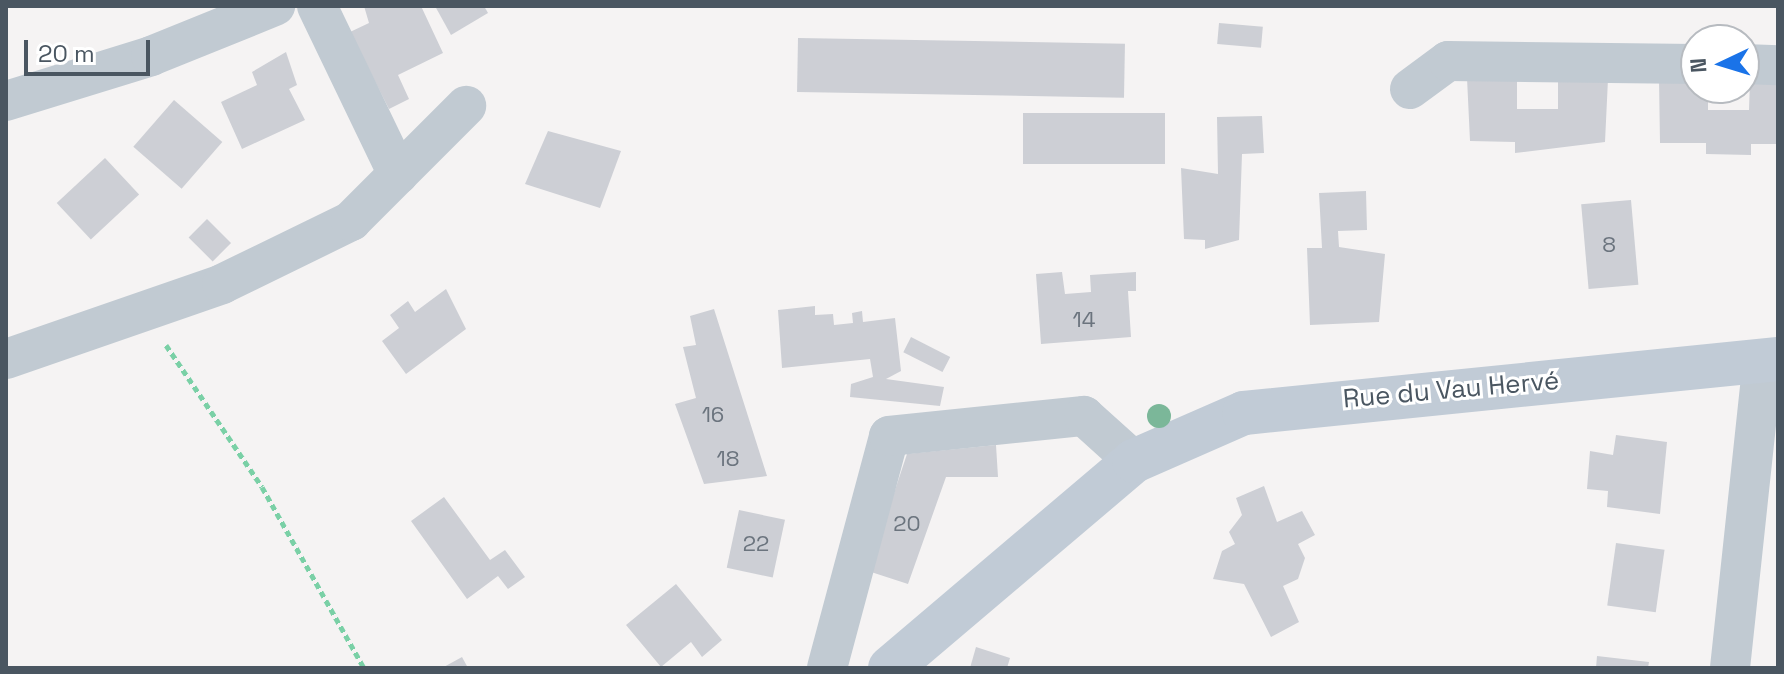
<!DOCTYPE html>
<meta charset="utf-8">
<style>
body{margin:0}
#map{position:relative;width:1784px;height:674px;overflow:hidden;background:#f5f3f3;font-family:"Space Grotesk",sans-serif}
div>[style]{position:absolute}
.building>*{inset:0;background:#cdcfd5;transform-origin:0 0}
.path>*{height:5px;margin-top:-2.5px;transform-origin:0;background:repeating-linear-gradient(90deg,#7ad0a6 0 6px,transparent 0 10px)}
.street>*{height:40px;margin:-20px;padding:0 20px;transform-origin:20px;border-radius:20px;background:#c1cad2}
.secondary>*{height:44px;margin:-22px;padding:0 22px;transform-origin:22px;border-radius:22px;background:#c1cbd6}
.trees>*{width:24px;height:24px;margin:-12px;border-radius:50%;background:#7bb799}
span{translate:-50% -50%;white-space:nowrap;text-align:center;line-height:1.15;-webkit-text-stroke:6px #fff;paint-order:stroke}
.number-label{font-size:22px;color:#6b747e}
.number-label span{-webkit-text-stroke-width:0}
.street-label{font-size:26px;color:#4a5661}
.frame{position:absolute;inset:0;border:8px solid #4a5661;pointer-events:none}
.north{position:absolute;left:1680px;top:24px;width:80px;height:80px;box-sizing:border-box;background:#fff;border:2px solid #b7bbc0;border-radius:50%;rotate:266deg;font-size:22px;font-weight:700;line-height:32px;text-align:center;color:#4a5661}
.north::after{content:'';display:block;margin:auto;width:28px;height:36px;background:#1a73e8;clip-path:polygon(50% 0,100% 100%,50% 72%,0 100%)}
.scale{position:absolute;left:24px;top:40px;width:126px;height:36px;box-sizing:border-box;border:4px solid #4a5661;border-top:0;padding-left:10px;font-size:24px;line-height:28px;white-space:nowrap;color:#4a5661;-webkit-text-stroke:6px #fff;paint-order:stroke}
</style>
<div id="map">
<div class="building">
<i style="clip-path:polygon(364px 6px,421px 6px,443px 53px,398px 75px,409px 99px,389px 109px,350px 32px,369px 23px)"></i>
<i style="clip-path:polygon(435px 6px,484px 6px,488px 13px,451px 35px)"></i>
<i style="left:1219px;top:23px;width:44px;height:21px;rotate:5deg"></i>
<i style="left:798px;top:38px;width:327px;height:54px;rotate:1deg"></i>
<i style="clip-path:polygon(286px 52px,297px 85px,289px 89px,305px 120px,242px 149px,221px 102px,257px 85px,252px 72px)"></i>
<i style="clip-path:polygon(1467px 78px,1517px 79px,1517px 109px,1558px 109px,1558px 79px,1608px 79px,1605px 142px,1515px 153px,1515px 142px,1470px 141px)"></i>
<i style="clip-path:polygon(1659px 79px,1696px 80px,1696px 88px,1708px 88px,1708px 110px,1749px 110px,1750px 80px,1778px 80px,1778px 144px,1751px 144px,1751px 155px,1706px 154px,1706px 143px,1660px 143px)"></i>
<i style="left:174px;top:100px;width:64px;height:62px;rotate:41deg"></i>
<i style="left:1023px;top:113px;width:142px;height:51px"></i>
<i style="clip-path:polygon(1262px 116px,1264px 153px,1242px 154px,1239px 240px,1205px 249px,1205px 240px,1184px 239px,1181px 168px,1218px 174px,1217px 117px)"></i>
<i style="clip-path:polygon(548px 131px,621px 151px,600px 208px,525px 184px)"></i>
<i style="left:105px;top:158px;width:50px;height:66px;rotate:47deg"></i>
<i style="clip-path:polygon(1366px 191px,1367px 230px,1338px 231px,1339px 247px,1385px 254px,1379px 322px,1310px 325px,1307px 248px,1322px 248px,1319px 193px)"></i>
<i style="left:1631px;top:200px;width:85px;height:50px;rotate:85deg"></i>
<i style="left:207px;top:219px;width:34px;height:26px;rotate:45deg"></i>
<i style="clip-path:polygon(1062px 272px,1065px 294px,1091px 292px,1090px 275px,1136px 272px,1136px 291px,1128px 291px,1131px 337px,1041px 344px,1036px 274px)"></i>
<i style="clip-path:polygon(446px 289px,466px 329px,406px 374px,382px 341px,399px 328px,390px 315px,408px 301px,415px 312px)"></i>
<i style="clip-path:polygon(815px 306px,815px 315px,833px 314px,834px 325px,853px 323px,852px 313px,862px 311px,863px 322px,895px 318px,901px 371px,886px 379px,944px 387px,940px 406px,850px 397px,851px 384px,873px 377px,870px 359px,782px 368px,778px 310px)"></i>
<i style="clip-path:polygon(714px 309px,767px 476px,704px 484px,675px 404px,696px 398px,683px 347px,696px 345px,690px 316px)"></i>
<i style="left:911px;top:337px;width:44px;height:17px;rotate:27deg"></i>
<i style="clip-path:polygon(1616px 435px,1667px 442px,1660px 514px,1607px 507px,1608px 491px,1587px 489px,1590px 451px,1613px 455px)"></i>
<i style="clip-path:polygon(996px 445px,998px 477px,946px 477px,908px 584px,868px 571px,907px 454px)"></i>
<i style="clip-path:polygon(1264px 486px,1277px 522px,1302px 511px,1315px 535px,1298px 544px,1305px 558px,1298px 579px,1283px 586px,1299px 622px,1271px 637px,1244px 584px,1213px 579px,1222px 551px,1235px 544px,1229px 532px,1242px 515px,1236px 498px)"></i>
<i style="clip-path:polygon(444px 497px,490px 560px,505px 550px,525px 577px,508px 589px,498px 576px,467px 599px,411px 521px)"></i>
<i style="left:739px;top:510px;width:47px;height:59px;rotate:12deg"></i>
<i style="left:1616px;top:543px;width:49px;height:63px;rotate:8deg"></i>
<i style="clip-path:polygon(676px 584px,722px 640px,702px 657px,691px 642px,661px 667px,626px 625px)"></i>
<i style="clip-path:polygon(976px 647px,1010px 658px,1007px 668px,970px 668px)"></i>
<i style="clip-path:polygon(1597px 656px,1649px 662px,1648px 668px,1596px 668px)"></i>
<i style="clip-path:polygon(462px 657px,468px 668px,442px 668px)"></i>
</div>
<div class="path">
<i style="left:166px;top:345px;width:171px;rotate:55.9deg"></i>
<i style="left:262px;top:487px;width:208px;rotate:60.6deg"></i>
</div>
<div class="street">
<i style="left:317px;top:6px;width:187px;rotate:64.3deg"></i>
<i style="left:1744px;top:64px;width:34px;rotate:2deg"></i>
<i style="left:1410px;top:89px;width:47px;rotate:-36.4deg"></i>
<i style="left:1448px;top:61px;width:248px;rotate:0.7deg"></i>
<i style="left:6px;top:101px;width:152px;rotate:-17.2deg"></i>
<i style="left:151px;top:56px;width:134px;rotate:-22deg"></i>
<i style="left:6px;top:359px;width:229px;rotate:-19.1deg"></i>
<i style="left:222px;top:284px;width:144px;rotate:-26deg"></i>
<i style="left:351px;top:221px;width:163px;rotate:-45deg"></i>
<i style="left:827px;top:668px;width:240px;rotate:-75deg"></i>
<i style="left:889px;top:436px;width:196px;rotate:-5.9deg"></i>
<i style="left:1084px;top:416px;width:67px;rotate:42deg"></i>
<i style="left:1730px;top:668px;width:309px;rotate:-83.9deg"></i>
</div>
<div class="secondary">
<i style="left:890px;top:668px;width:320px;rotate:-40.3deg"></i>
<i style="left:1134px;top:461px;width:120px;rotate:-23.6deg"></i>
<i style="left:1244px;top:413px;width:537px;rotate:-5.77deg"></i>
</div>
<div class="trees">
<i style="left:1159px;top:416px"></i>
</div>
<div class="number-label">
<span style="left:1609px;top:245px">8</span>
<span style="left:1084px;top:320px">14</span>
<span style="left:713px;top:415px">16</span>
<span style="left:728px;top:459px">18</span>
<span style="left:907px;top:524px">20</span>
<span style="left:756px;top:544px">22</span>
</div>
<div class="street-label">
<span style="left:1451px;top:390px;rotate:-5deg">Rue du Vau Hervé</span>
</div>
<div class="frame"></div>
<div class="north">N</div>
<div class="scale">20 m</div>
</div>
